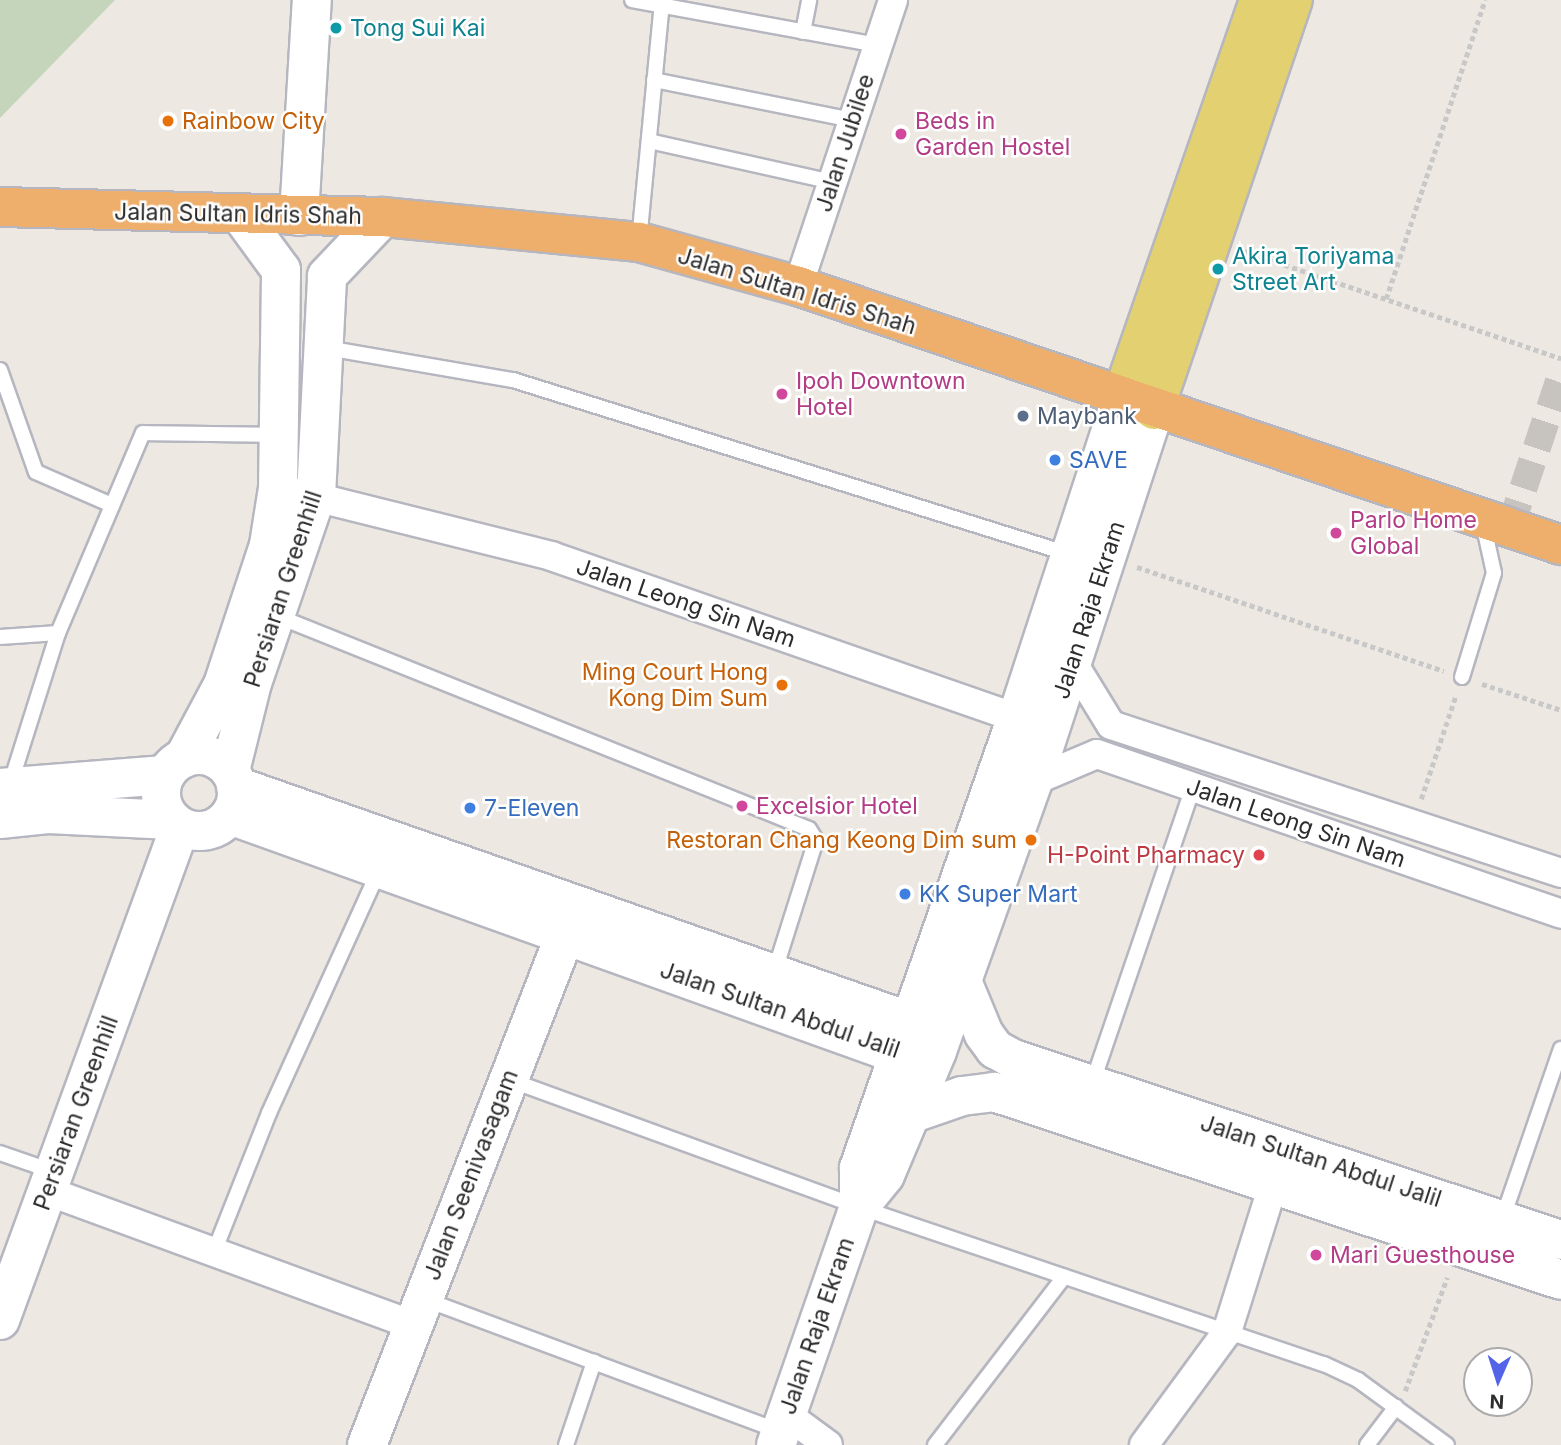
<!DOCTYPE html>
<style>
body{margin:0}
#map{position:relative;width:1561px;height:1445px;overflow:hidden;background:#ede9e2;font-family:Inter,sans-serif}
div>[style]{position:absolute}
.cemetery>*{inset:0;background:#c5d5bb}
.street-tunnel>*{height:28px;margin-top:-14px;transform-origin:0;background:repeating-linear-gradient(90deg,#c7c3be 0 28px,transparent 0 42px)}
.path>*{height:4.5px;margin-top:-2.25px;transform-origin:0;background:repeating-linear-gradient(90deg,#c8c8c8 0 5px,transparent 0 8.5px)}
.roads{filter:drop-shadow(2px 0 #b5b6bf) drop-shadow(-2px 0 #b5b6bf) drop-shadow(0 2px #b5b6bf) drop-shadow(0 -2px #b5b6bf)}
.lane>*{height:14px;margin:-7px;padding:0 7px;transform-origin:7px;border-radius:7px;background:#fff}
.street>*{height:28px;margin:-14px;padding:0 14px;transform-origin:14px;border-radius:14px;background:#fff}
.secondary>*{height:38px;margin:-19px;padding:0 19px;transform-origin:19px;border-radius:19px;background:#fff}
.secondary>.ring{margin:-19px;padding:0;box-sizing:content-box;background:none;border:38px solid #fff;border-radius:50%}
.primary>*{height:38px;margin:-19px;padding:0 19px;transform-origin:19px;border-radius:19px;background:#e3d171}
.highway>*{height:38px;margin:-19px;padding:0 19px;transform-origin:19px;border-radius:19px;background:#eeae6c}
.dots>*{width:19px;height:19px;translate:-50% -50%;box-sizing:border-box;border:4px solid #fff;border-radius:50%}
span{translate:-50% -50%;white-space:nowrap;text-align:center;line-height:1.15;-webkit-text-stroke:5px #fff;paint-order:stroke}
.culture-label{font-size:23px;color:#0d838f}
.left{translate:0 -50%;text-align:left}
.food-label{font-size:23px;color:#c56008}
.right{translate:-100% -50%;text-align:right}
.hotel-label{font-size:23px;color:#b23c85}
.street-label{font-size:23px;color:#2d2d2d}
.service-label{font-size:23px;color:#4e5e75}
.shop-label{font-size:23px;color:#366cbe}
.health-label{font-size:23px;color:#be3a42}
.north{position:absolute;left:1463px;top:1347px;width:70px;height:70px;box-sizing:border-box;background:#fff;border:2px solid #ababab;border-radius:50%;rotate:183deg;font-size:19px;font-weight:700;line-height:28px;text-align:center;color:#2d2d2d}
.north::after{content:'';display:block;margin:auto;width:24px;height:32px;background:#5464e8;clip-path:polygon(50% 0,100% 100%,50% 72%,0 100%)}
</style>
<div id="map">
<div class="cemetery">
<i style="clip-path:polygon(0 0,115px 0,0 118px)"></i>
</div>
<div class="street-tunnel">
<i style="left:1510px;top:528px;width:160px;rotate:-71.5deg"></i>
</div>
<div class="path">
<i style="left:1244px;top:251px;width:335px;rotate:18.7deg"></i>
<i style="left:1386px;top:299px;width:315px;rotate:-71.7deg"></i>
<i style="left:1137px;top:567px;width:324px;rotate:18.7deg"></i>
<i style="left:1482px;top:684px;width:83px;rotate:18.2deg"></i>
<i style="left:1421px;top:799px;width:110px;rotate:-71.4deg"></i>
<i style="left:1405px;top:1391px;width:121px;rotate:-69.6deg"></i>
</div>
<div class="roads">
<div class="lane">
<i style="left:632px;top:0;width:250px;rotate:10.4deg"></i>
<i style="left:803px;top:32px;width:33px;rotate:-79deg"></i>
<i style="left:654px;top:80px;width:203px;rotate:11.4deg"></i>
<i style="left:649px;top:141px;width:188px;rotate:12.6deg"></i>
<i style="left:639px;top:241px;width:242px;rotate:-84.5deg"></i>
<i style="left:327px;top:348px;width:189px;rotate:9.8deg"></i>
<i style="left:513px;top:380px;width:583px;rotate:17.38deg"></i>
<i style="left:0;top:370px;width:108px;rotate:70.6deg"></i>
<i style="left:36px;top:472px;width:83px;rotate:23.5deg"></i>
<i style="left:277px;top:616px;width:573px;rotate:21.82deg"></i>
<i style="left:809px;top:829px;width:13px;rotate:58deg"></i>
<i style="left:816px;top:840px;width:139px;rotate:107.5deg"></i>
<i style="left:0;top:637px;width:58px;rotate:-3.9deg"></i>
<i style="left:1462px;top:677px;width:109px;rotate:-72.9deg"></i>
<i style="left:1494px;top:573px;width:51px;rotate:-102.4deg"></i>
<i style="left:10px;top:785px;width:159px;rotate:-72.5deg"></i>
<i style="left:58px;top:633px;width:217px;rotate:-67deg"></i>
<i style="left:143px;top:433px;width:136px;rotate:0.8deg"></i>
<i style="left:510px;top:1080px;width:371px;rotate:20deg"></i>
<i style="left:859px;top:1207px;width:491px;rotate:18.7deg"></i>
<i style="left:1324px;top:1364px;width:38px;rotate:25deg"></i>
<i style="left:1358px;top:1380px;width:110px;rotate:36.1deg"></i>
<i style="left:1092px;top:1084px;width:314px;rotate:-71.2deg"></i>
<i style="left:0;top:1153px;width:55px;rotate:19.1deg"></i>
<i style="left:1502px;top:1220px;width:181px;rotate:-71deg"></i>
<i style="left:214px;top:1252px;width:149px;rotate:-68.4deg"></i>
<i style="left:269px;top:1113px;width:267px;rotate:-65.6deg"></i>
<i style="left:424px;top:1299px;width:379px;rotate:20.4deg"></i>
<i style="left:566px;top:1445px;width:88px;rotate:-71.4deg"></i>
<i style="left:935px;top:1445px;width:212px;rotate:-52.5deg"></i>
<i style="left:1367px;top:1445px;width:48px;rotate:-52.7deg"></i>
</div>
<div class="street">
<i style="left:798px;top:286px;width:301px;rotate:-71.6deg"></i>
<i style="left:299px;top:493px;width:260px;rotate:14deg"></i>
<i style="left:551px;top:556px;width:511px;rotate:19.18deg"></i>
<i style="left:1071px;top:660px;width:76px;rotate:58.4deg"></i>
<i style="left:1111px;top:725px;width:474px;rotate:18.2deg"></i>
<i style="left:1033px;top:781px;width:69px;rotate:-22.9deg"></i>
<i style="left:1097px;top:754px;width:491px;rotate:19deg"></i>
<i style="left:47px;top:1191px;width:390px;rotate:20.1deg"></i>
<i style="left:786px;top:1414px;width:52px;rotate:36.4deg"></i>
<i style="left:1144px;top:1445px;width:140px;rotate:-53.7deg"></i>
<i style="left:1227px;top:1332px;width:154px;rotate:-72.6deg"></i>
</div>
<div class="secondary">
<i style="left:299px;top:216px;width:216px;rotate:-86.6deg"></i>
<i class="ring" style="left:161px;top:755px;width:38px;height:38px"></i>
<i style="left:184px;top:758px;width:83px;rotate:-61.9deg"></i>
<i style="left:223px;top:685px;width:147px;rotate:-71.8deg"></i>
<i style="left:269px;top:545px;width:58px;rotate:-81deg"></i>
<i style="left:278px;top:488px;width:218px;rotate:-89.2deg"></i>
<i style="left:281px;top:270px;width:69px;rotate:-126.2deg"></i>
<i style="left:230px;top:771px;width:91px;rotate:-76deg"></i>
<i style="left:252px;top:683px;width:198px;rotate:-71.1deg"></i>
<i style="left:316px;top:496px;width:220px;rotate:-87.1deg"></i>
<i style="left:327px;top:276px;width:81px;rotate:-46.5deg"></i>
<i style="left:236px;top:786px;width:715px;rotate:19.27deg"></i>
<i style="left:911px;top:1022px;width:27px;rotate:48deg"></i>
<i style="left:0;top:788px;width:165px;rotate:-4.5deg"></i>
<i style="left:230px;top:815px;width:712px;rotate:19.71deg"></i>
<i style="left:900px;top:1055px;width:25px;rotate:-7deg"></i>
<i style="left:0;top:819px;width:48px;rotate:-5.9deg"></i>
<i style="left:48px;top:814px;width:123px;rotate:2.8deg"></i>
<i style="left:962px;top:981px;width:57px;rotate:67.5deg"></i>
<i style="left:984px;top:1034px;width:19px;rotate:54deg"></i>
<i style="left:995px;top:1049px;width:21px;rotate:29deg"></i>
<i style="left:1013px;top:1059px;width:577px;rotate:18.28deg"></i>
<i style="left:913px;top:1113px;width:52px;rotate:-19.1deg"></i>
<i style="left:962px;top:1096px;width:32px;rotate:-7deg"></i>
<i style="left:994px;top:1092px;width:597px;rotate:18.34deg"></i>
<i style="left:859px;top:1207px;width:41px;rotate:-50.9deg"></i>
<i style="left:885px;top:1175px;width:134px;rotate:-67.2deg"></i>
<i style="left:937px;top:1051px;width:287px;rotate:-70.4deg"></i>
<i style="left:1033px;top:781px;width:390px;rotate:-71.9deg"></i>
<i style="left:0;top:1320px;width:525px;rotate:-69.94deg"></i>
<i style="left:367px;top:1445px;width:572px;rotate:-68.78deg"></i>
<i style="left:776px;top:1445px;width:252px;rotate:-70.8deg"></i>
<i style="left:859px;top:1207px;width:39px;rotate:-90deg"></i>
<i style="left:859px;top:1168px;width:477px;rotate:-70.7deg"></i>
<i style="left:1017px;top:718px;width:336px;rotate:-71.9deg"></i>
</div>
<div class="primary">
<i style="left:1121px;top:399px;width:422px;rotate:-70.9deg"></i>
<i style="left:1154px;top:410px;width:433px;rotate:-71.3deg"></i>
</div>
<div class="highway">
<i style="left:0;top:207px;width:383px;rotate:1.5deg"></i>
<i style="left:383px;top:217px;width:257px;rotate:5.6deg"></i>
<i style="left:639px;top:242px;width:165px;rotate:15.5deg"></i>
<i style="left:798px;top:286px;width:806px;rotate:18.75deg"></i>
</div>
</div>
<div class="dots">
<i style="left:336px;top:28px;background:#0f9aa8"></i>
<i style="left:168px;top:121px;background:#e8710a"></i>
<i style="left:901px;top:134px;background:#d1479c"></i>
<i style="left:1218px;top:269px;background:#0f9aa8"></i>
<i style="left:782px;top:394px;background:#d1479c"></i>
<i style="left:1023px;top:416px;background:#5c6f8a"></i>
<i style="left:1055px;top:460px;background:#3f7fe0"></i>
<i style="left:1336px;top:533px;background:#d1479c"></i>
<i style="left:782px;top:685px;background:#e8710a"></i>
<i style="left:742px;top:806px;background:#d1479c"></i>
<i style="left:470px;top:808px;background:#3f7fe0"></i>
<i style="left:1031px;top:840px;background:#e8710a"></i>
<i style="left:1259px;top:855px;background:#e0444e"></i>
<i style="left:905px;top:894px;background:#3f7fe0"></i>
<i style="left:1316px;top:1255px;background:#d1479c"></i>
</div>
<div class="culture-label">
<span class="left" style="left:350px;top:28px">Tong Sui Kai</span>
<span class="left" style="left:1232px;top:269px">Akira Toriyama<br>Street Art</span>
</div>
<div class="food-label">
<span class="left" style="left:182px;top:121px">Rainbow City</span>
<span class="right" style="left:768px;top:685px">Ming Court Hong<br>Kong Dim Sum</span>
<span class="right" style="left:1017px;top:840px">Restoran Chang Keong Dim sum</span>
</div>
<div class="hotel-label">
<span class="left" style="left:915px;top:134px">Beds in<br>Garden Hostel</span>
<span class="left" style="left:796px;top:394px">Ipoh Downtown<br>Hotel</span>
<span class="left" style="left:1350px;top:533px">Parlo Home<br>Global</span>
<span class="left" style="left:756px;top:806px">Excelsior Hotel</span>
<span class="left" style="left:1330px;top:1255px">Mari Guesthouse</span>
</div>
<div class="street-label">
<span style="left:845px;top:143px;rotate:-72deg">Jalan Jubilee</span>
<span style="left:238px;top:214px;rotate:1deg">Jalan Sultan Idris Shah</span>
<span style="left:797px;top:291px;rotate:17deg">Jalan Sultan Idris Shah</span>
<span style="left:283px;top:589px;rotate:-72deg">Persiaran Greenhill</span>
<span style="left:686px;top:603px;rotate:19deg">Jalan Leong Sin Nam</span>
<span style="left:1089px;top:610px;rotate:-72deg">Jalan Raja Ekram</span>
<span style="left:1296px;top:823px;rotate:19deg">Jalan Leong Sin Nam</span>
<span style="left:780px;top:1010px;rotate:19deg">Jalan Sultan Abdul Jalil</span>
<span style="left:76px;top:1113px;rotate:-70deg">Persiaran Greenhill</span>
<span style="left:1321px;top:1161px;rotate:18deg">Jalan Sultan Abdul Jalil</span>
<span style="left:471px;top:1175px;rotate:-69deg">Jalan Seenivasagam</span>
<span style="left:817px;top:1326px;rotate:-71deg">Jalan Raja Ekram</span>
</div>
<div class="service-label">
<span class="left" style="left:1037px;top:416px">Maybank</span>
</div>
<div class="shop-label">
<span class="left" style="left:1069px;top:460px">SAVE</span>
<span class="left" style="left:484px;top:808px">7-Eleven</span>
<span class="left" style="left:919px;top:894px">KK Super Mart</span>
</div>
<div class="health-label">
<span class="right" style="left:1245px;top:855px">H-Point Pharmacy</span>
</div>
<div class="north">N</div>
</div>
